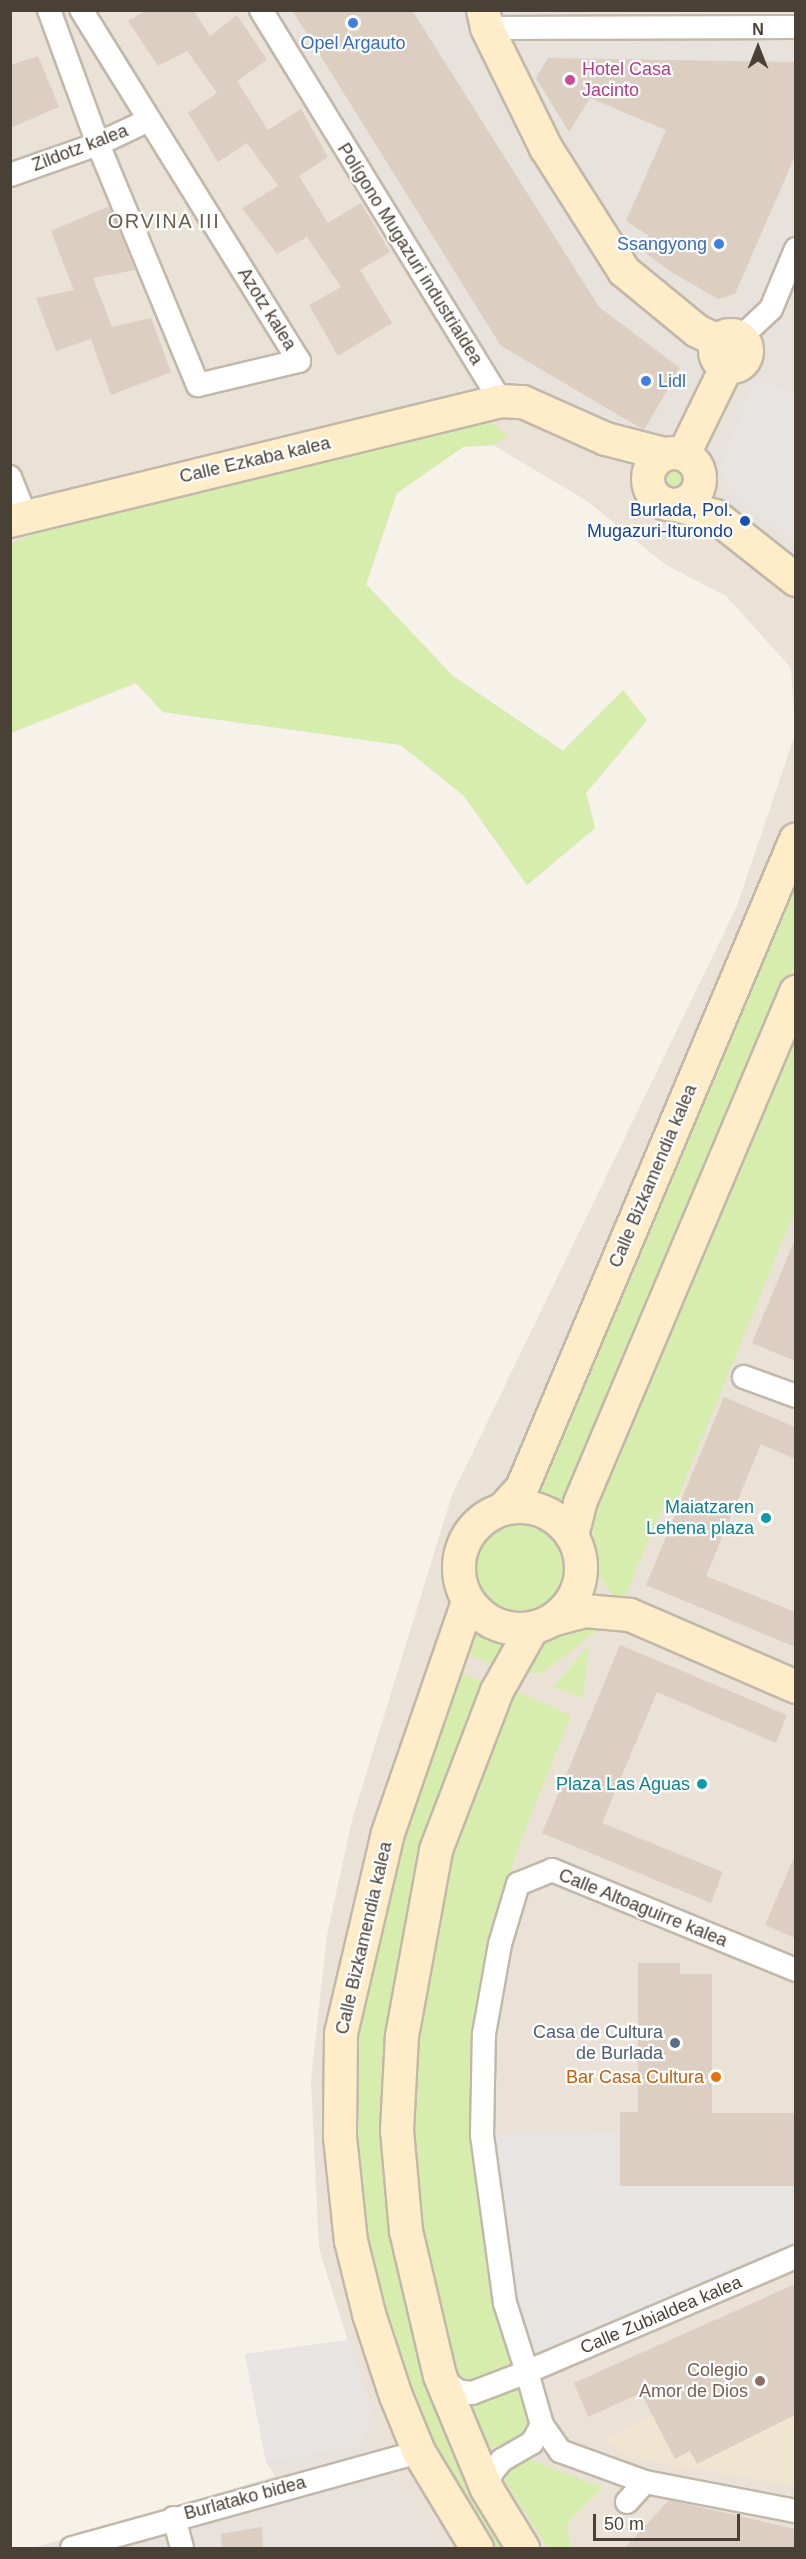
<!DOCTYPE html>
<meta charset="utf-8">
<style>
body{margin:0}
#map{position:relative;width:806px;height:2559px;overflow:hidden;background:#f6f1e9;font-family:Arial,sans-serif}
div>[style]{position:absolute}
.residential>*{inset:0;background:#eae2d6}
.industrial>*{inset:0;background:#e8e2dd}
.education>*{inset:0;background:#f0e5d1}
.green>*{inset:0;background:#d6edae}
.round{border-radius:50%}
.parking>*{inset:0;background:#e7e4e1}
.building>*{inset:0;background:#dccec0}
.roads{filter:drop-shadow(2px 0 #c2b8aa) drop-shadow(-2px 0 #c2b8aa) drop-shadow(0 2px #c2b8aa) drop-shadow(0 -2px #c2b8aa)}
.street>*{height:22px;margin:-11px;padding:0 11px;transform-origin:11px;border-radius:11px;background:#fff}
.secondary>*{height:32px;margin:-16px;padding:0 16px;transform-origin:16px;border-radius:16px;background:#ffedc9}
.secondary>.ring{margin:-16px;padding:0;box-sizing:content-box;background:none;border:32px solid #ffedc9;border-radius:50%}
.dots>*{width:16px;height:16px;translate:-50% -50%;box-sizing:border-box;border:3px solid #fff;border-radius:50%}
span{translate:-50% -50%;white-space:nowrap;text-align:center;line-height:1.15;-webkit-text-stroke:4.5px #fff;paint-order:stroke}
.shop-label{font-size:18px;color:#366cbe}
.right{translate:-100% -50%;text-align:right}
.left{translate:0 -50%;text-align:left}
.hotel-label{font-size:18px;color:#b23c85}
.street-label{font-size:18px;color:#4a4136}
.transit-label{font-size:18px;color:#164399}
.culture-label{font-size:18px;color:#0d838f}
.service-label{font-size:18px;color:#4e5e75}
.food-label{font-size:18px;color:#c56008}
.education-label{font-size:18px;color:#785e54}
.neighbourhood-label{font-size:20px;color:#6e5d4c;letter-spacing:1.5px}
.frame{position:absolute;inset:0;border:12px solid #4a4136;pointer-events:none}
.north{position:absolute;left:728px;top:18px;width:60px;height:60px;-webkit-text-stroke:4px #fff;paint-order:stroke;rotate:0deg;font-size:16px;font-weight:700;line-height:24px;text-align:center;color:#4a4136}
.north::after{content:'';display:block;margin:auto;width:21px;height:27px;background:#4a4136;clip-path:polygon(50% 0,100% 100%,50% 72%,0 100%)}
.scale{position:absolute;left:593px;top:2514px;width:147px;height:27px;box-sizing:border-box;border:3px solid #4a4136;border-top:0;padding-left:8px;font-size:18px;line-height:21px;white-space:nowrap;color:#4a4136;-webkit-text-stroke:4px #fff;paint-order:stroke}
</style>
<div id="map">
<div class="residential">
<i style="clip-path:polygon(11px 11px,795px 11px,795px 2548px,442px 2548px,411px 2492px,388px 2471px,319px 2248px,311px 2080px,327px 1935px,352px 1820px,452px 1495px,737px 906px,795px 734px,791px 668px,726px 596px,666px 565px,587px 501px,493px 445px,463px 447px,397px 493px,366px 585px,453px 676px,563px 751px,623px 690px,647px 720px,586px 793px,595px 828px,527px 885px,464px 796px,401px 745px,163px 712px,136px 683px,11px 733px)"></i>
</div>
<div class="industrial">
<i style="clip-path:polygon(261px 11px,795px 11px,795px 576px,567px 417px,501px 401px)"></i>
<i style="clip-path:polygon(349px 2340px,388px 2471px,411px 2492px,442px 2548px,32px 2548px,275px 2476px,266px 2462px,245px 2354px)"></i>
</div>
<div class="education">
<i style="clip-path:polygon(795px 2345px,795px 2486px,631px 2458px,602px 2440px)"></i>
</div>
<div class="green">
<i style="clip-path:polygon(491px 417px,492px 423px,508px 435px,493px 445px,463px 447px,397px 493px,366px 584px,453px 676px,563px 751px,623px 690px,647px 720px,586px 793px,595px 828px,527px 885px,464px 796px,401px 745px,163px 712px,136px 683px,11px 733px,11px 544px,68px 518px)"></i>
<i class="round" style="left:651px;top:457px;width:44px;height:44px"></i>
<i style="clip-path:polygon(795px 882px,795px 965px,564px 1508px,531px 1495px)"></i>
<i style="clip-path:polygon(795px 1025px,795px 1210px,673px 1509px,663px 1506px,621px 1606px,592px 1567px,595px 1501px)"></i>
<i class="round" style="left:476px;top:1523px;width:90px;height:90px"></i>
<i style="clip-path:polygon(581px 1621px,609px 1621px,543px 1673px,518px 1672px,539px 1645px)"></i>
<i style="clip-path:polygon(476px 1628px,508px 1642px,494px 1666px,467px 1653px)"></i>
<i style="clip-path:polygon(589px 1645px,583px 1698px,553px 1687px)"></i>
<i style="clip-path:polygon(458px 1671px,487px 1684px,393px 2011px,425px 2367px,471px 2488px,506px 2548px,489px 2548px,468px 2517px,404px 2390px,362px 2238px,355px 2136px,355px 2035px,383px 1885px)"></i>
<i style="clip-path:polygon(513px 1690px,571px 1715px,516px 1853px,491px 1938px,478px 2020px,474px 2163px,490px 2256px,516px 2367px,475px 2384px,451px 2369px,416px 2214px,408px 2055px,456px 1830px)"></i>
<i style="clip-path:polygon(516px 2384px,526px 2411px,526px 2428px,515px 2440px,480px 2452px,467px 2407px)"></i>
<i style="clip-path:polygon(531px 2460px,603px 2488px,567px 2522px,569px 2542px,574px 2548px,548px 2548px,503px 2478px,509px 2461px)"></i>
</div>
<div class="parking">
<i style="clip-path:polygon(756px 379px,795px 395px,795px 541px,733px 494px,720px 468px)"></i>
<i style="clip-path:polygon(620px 2133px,620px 2186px,795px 2186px,795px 2257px,527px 2372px,482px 2135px)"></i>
<i style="clip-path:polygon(349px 2340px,372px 2409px,360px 2445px,266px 2462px,245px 2354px)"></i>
</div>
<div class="building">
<i style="clip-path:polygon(147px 10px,193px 10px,210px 36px,237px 15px,267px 60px,237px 81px,268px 130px,301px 109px,328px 157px,299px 176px,328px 223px,361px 203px,390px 252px,360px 270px,392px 323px,338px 356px,309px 305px,341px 287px,307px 237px,277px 254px,242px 208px,278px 186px,247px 143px,218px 162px,188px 113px,217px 93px,187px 51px,158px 66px,128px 21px)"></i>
<i style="clip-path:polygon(292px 10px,412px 10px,599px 307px,680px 368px,644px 430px,501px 346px)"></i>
<i style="clip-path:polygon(38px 56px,59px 107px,10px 128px,10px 65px)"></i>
<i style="clip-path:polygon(548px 58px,795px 62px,795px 156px,735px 294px,718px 299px,671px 272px,643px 251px,648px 235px,626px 221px,666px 130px,590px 98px,569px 132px,536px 78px)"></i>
<i style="clip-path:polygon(109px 206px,135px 270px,93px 278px,112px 327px,151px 318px,171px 372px,111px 395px,91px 339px,56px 351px,36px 298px,74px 290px,51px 231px)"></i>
<i style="clip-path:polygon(795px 1239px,795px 1361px,752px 1343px)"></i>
<i style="clip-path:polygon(724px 1397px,795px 1427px,795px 1459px,761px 1444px,706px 1576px,795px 1612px,795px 1647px,646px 1585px)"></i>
<i style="clip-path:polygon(620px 1645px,787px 1715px,776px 1743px,657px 1692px,602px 1823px,723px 1872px,711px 1903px,542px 1833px)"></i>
<i style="clip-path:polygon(795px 1855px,795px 1938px,765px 1925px)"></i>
<i style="clip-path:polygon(638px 1963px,680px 1963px,680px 1974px,712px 1974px,712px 2113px,795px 2113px,795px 2186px,620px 2186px,620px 2112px,638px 2112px)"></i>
<i style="clip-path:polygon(795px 2284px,795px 2415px,697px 2464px,690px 2451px,675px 2459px,641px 2393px,588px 2417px,574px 2383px)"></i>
<i style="clip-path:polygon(669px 2500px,795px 2529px,795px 2548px,625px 2548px)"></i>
<i style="clip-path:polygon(262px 2527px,263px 2548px,222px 2548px,221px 2534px)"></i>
</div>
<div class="roads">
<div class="street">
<i style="left:49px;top:10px;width:143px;rotate:69.9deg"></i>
<i style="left:98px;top:144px;width:261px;rotate:67.5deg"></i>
<i style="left:198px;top:385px;width:104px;rotate:-13.4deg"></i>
<i style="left:299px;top:361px;width:413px;rotate:-121.8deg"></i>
<i style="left:261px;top:10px;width:459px;rotate:58.5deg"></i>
<i style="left:487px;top:28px;width:309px;rotate:-0.2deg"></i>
<i style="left:10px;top:175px;width:93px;rotate:-19.4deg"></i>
<i style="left:98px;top:144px;width:56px;rotate:-25.2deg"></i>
<i style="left:740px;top:338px;width:42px;rotate:-43.1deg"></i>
<i style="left:771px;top:309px;width:65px;rotate:-67.4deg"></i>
<i style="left:10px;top:477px;width:41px;rotate:68.5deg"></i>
<i style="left:744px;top:1377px;width:55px;rotate:20.1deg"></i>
<i style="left:796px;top:2257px;width:293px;rotate:156.9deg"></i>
<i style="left:527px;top:2372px;width:55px;rotate:74.2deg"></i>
<i style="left:542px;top:2425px;width:32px;rotate:55deg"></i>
<i style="left:560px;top:2451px;width:90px;rotate:20deg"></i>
<i style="left:645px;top:2482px;width:154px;rotate:10.9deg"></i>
<i style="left:440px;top:2376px;width:23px;rotate:41deg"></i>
<i style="left:457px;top:2391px;width:15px;rotate:8deg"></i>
<i style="left:472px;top:2393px;width:59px;rotate:-20.9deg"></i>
<i style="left:527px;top:2372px;width:72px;rotate:-107.7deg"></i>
<i style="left:505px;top:2303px;width:170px;rotate:-97.8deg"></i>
<i style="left:482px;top:2135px;width:101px;rotate:-88.9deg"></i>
<i style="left:484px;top:2034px;width:91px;rotate:-79.9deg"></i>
<i style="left:500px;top:1944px;width:63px;rotate:-73.3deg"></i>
<i style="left:518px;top:1884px;width:37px;rotate:-22deg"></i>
<i style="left:552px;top:1870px;width:264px;rotate:22.3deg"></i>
<i style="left:487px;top:2489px;width:18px;rotate:-74deg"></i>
<i style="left:492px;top:2472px;width:16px;rotate:-50deg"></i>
<i style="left:502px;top:2460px;width:34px;rotate:-30deg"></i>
<i style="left:532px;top:2443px;width:21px;rotate:-61deg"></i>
<i style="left:627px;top:2502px;width:27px;rotate:-48deg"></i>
<i style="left:174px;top:2518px;width:31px;rotate:75deg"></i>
<i style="left:72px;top:2548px;width:360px;rotate:-15.5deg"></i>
</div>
<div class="secondary">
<i style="left:483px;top:10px;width:18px;rotate:77deg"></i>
<i style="left:487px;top:28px;width:134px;rotate:63.8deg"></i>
<i style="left:546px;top:148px;width:146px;rotate:57.6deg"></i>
<i style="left:624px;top:271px;width:94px;rotate:39.4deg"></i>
<i style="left:697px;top:331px;width:23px;rotate:25deg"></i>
<i class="ring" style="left:715px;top:335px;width:0;height:0"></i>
<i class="ring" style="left:648px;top:453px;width:20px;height:20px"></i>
<i style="left:684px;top:454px;width:98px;rotate:-64deg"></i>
<i style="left:677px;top:505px;width:40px;rotate:16deg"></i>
<i style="left:715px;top:516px;width:103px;rotate:38.3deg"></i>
<i style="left:10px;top:521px;width:505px;rotate:-13.73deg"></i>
<i style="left:501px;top:401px;width:22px;rotate:3deg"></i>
<i style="left:523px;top:402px;width:91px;rotate:24deg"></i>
<i style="left:606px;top:439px;width:60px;rotate:14.5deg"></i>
<i class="ring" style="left:459px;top:1507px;width:90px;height:90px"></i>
<i style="left:504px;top:1508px;width:27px;rotate:-48deg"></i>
<i style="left:522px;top:1488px;width:704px;rotate:-67.11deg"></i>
<i style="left:572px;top:1536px;width:34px;rotate:-76deg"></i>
<i style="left:580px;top:1503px;width:555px;rotate:-67.09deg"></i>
<i style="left:468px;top:1602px;width:244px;rotate:109.1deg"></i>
<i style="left:388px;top:1833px;width:206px;rotate:103.2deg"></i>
<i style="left:341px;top:2034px;width:103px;rotate:90.6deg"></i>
<i style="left:340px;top:2137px;width:105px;rotate:84deg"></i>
<i style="left:351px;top:2241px;width:75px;rotate:76.1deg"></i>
<i style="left:369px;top:2314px;width:86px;rotate:71.8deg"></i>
<i style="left:396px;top:2396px;width:61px;rotate:67.7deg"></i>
<i style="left:419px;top:2452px;width:112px;rotate:58.9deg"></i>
<i style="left:555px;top:1619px;width:31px;rotate:-15deg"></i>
<i style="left:585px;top:1611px;width:45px;rotate:5.1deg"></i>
<i style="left:630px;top:1615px;width:181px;rotate:23.4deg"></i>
<i style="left:523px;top:2548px;width:69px;rotate:-121.4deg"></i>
<i style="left:487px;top:2489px;width:122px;rotate:-112.6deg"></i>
<i style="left:440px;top:2376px;width:149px;rotate:-103.2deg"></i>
<i style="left:406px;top:2231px;width:101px;rotate:-95.1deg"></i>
<i style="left:397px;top:2130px;width:94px;rotate:-87deg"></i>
<i style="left:402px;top:2036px;width:189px;rotate:-79.6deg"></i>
<i style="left:436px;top:1850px;width:170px;rotate:-69deg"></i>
<i style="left:497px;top:1691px;width:71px;rotate:-60.6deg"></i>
</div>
</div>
<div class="dots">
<i style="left:353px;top:23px;background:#3f7fe0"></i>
<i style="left:570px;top:80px;background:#d1479c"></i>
<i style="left:719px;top:244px;background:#3f7fe0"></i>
<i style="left:646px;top:381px;background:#3f7fe0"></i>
<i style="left:745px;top:521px;background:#1a4fb4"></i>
<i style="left:766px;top:1518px;background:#0f9aa8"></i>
<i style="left:702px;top:1784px;background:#0f9aa8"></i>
<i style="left:675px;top:2043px;background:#5c6f8a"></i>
<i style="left:716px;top:2077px;background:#e8710a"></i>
<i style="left:760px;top:2381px;background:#8d6e63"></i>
</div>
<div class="shop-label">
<span style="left:353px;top:43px">Opel Argauto</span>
<span class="right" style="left:707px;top:244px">Ssangyong</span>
<span class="left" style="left:658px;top:381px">Lidl</span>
</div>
<div class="hotel-label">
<span class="left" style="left:582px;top:80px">Hotel Casa<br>Jacinto</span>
</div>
<div class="street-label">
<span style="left:80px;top:148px;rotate:-21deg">Zildotz kalea</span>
<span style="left:410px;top:254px;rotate:58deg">Polígono Mugazuri industrialdea</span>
<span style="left:267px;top:309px;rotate:58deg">Azotz kalea</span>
<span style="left:255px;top:460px;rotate:-13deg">Calle Ezkaba kalea</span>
<span style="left:653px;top:1176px;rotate:-67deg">Calle Bizkamendia kalea</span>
<span style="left:643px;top:1908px;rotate:22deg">Calle Altoaguirre kalea</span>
<span style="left:364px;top:1938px;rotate:-77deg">Calle Bizkamendia kalea</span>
<span style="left:661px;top:2315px;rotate:-23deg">Calle Zubialdea kalea</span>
<span style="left:245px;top:2498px;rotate:-15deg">Burlatako bidea</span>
</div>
<div class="transit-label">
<span class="right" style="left:733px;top:521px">Burlada, Pol.<br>Mugazuri-Iturondo</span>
</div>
<div class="culture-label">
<span class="right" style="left:754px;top:1518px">Maiatzaren<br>Lehena plaza</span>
<span class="right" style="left:690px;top:1784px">Plaza Las Aguas</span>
</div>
<div class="service-label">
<span class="right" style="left:663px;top:2043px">Casa de Cultura<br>de Burlada</span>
</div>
<div class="food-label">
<span class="right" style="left:704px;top:2077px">Bar Casa Cultura</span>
</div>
<div class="education-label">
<span class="right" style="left:748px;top:2381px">Colegio<br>Amor de Dios</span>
</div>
<div class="neighbourhood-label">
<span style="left:164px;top:221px">ORVINA III</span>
</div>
<div class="frame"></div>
<div class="north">N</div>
<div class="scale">50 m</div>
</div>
